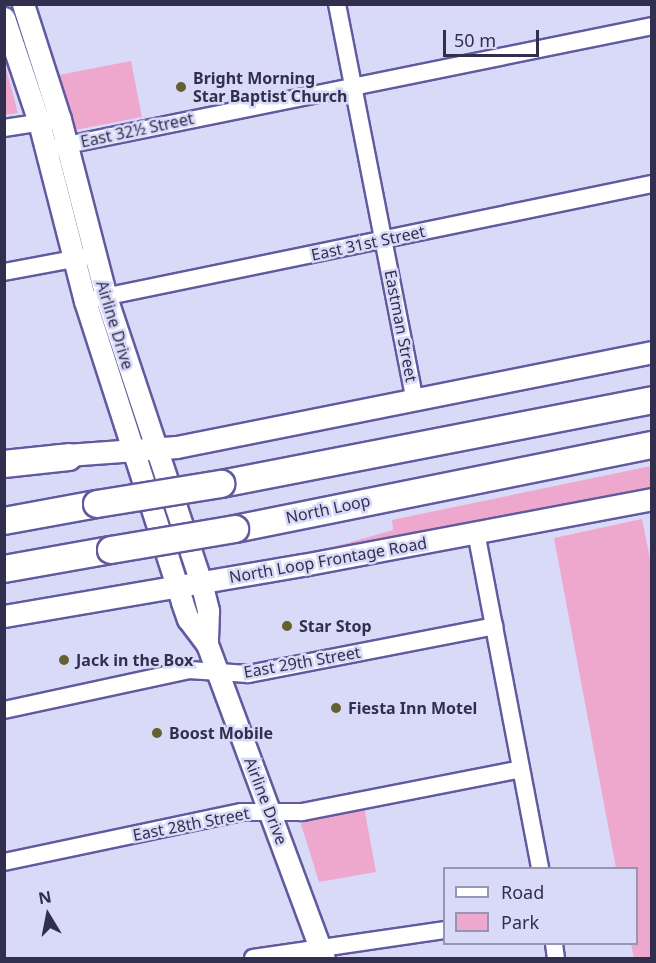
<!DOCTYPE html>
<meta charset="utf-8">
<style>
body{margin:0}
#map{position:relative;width:656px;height:963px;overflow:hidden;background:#d9d9f8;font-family:"Noto Sans",sans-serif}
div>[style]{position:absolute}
.green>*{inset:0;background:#eea8cd;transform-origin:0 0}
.roads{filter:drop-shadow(2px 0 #615a9f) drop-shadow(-2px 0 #615a9f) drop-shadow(0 2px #615a9f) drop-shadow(0 -2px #615a9f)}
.minor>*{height:16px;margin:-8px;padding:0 8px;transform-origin:8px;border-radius:8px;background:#fff}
.major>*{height:21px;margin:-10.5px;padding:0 10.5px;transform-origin:10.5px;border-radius:10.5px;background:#fff}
.highway>*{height:26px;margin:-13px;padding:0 13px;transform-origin:13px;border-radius:13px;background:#fff}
.bridges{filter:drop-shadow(2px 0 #615a9f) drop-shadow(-2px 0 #615a9f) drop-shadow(0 2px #615a9f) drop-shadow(0 -2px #615a9f)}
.highway-bridge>*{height:26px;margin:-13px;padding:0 13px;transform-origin:13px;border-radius:13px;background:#fff}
.dots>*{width:16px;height:16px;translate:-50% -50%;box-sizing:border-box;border:3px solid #d9d9f8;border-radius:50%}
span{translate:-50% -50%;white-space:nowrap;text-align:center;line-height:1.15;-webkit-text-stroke:5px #d9d9f8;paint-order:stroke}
.poi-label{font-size:16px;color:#322f4e;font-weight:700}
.left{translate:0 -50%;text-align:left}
.street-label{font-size:16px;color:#322f4e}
.frame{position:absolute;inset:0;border:6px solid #322f4e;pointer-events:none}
.legend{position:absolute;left:443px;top:867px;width:195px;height:78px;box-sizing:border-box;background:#d9d9f8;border:2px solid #9695b4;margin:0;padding:8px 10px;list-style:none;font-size:18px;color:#322f4e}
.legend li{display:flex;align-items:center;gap:12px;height:30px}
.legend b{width:30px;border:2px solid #9695b4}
.north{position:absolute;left:18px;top:885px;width:60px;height:60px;-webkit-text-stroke:4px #d9d9f8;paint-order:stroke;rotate:350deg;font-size:16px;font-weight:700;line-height:24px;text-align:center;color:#322f4e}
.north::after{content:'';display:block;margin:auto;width:21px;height:27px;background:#322f4e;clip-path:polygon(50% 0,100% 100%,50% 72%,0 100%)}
.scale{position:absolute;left:443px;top:30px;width:96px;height:27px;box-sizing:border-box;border:3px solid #322f4e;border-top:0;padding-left:8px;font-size:18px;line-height:21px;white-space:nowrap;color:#322f4e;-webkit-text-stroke:4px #d9d9f8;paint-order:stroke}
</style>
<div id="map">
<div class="green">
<i style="left:131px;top:61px;width:57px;height:76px;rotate:79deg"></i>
<i style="clip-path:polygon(5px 65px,18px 113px,5px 115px,4px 115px)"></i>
<i style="clip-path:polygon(651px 466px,651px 487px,323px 550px,393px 530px,392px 520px)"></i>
<i style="clip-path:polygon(642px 519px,652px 568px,651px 958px,634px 958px,631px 944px,636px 944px,636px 868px,616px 868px,554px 538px)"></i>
<i style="clip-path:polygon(364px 807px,376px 872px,319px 882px,301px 824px,309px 818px)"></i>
</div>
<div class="roads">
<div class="minor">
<i style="left:337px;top:4px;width:405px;rotate:78.9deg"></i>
<i style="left:4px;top:128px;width:47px;rotate:-8.7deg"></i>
<i style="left:57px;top:147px;width:607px;rotate:-11.49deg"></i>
<i style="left:4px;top:272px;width:81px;rotate:-10.6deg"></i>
<i style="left:94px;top:299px;width:570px;rotate:-11.65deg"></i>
<i style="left:476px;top:532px;width:342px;rotate:79.2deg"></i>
<i style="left:4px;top:710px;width:189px;rotate:-12.2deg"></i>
<i style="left:189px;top:670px;width:59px;rotate:3.9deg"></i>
<i style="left:248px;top:674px;width:251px;rotate:-11deg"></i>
<i style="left:4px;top:862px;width:243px;rotate:-11.9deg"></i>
<i style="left:242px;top:812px;width:60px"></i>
<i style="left:302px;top:812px;width:223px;rotate:-11.1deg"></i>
<i style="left:554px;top:944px;width:14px;rotate:82deg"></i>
<i style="left:253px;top:958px;width:193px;rotate:-8.3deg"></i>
</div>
<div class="major">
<i style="left:23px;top:4px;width:121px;rotate:72.2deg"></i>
<i style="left:60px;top:119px;width:184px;rotate:75.5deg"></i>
<i style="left:106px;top:297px;width:300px;rotate:71.6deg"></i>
<i style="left:201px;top:582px;width:30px;rotate:76deg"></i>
<i style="left:208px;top:611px;width:33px;rotate:92deg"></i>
<i style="left:4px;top:18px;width:110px;rotate:71.4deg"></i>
<i style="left:39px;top:122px;width:185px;rotate:75.6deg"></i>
<i style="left:85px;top:301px;width:316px;rotate:72.1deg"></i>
<i style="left:182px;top:602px;width:18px;rotate:71deg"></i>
<i style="left:188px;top:619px;width:31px;rotate:53deg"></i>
<i style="left:207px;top:644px;width:335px;rotate:69.6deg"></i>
<i style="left:53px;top:456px;width:124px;rotate:-4.2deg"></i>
<i style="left:177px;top:447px;width:484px;rotate:-11.3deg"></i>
<i style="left:4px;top:616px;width:303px;rotate:-9.7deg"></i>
<i style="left:303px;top:565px;width:355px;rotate:-10.7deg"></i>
</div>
<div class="highway">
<i style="left:4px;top:464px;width:65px;rotate:-6.1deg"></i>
<i style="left:221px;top:484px;width:439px;rotate:-11deg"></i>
<i style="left:4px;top:521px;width:95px;rotate:-10.4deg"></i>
<i style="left:235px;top:529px;width:425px;rotate:-11.4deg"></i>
<i style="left:4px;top:569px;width:109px;rotate:-10.1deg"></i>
</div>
</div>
<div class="bridges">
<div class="highway-bridge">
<i style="left:97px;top:504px;width:126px;rotate:-9.2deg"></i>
<i style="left:111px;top:550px;width:126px;rotate:-9.6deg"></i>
</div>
</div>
<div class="dots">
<i style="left:181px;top:87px;background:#63612e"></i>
<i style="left:287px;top:626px;background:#63612e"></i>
<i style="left:64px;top:660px;background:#63612e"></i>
<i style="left:336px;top:708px;background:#63612e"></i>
<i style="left:157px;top:733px;background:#63612e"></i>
</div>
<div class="poi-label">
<span class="left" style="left:193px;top:87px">Bright Morning<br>Star Baptist Church</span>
<span class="left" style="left:299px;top:626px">Star Stop</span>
<span class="left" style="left:76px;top:660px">Jack in the Box</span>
<span class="left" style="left:348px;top:708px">Fiesta Inn Motel</span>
<span class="left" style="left:169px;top:733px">Boost Mobile</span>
</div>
<div class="street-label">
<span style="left:137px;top:130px;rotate:-12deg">East 32½ Street</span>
<span style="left:368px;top:243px;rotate:-12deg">East 31st Street</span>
<span style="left:115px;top:325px;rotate:73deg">Airline Drive</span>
<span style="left:401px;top:326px;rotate:79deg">Eastman Street</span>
<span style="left:328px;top:509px;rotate:-12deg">North Loop</span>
<span style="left:328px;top:560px;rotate:-10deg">North Loop Frontage Road</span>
<span style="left:302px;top:662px;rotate:-10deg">East 29th Street</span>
<span style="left:266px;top:801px;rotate:69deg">Airline Drive</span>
<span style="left:191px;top:824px;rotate:-11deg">East 28th Street</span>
</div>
<div class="frame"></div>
<ul class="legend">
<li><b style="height:8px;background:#fff"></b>Road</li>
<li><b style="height:16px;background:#eea8cd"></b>Park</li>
</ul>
<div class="north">N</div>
<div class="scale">50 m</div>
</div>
